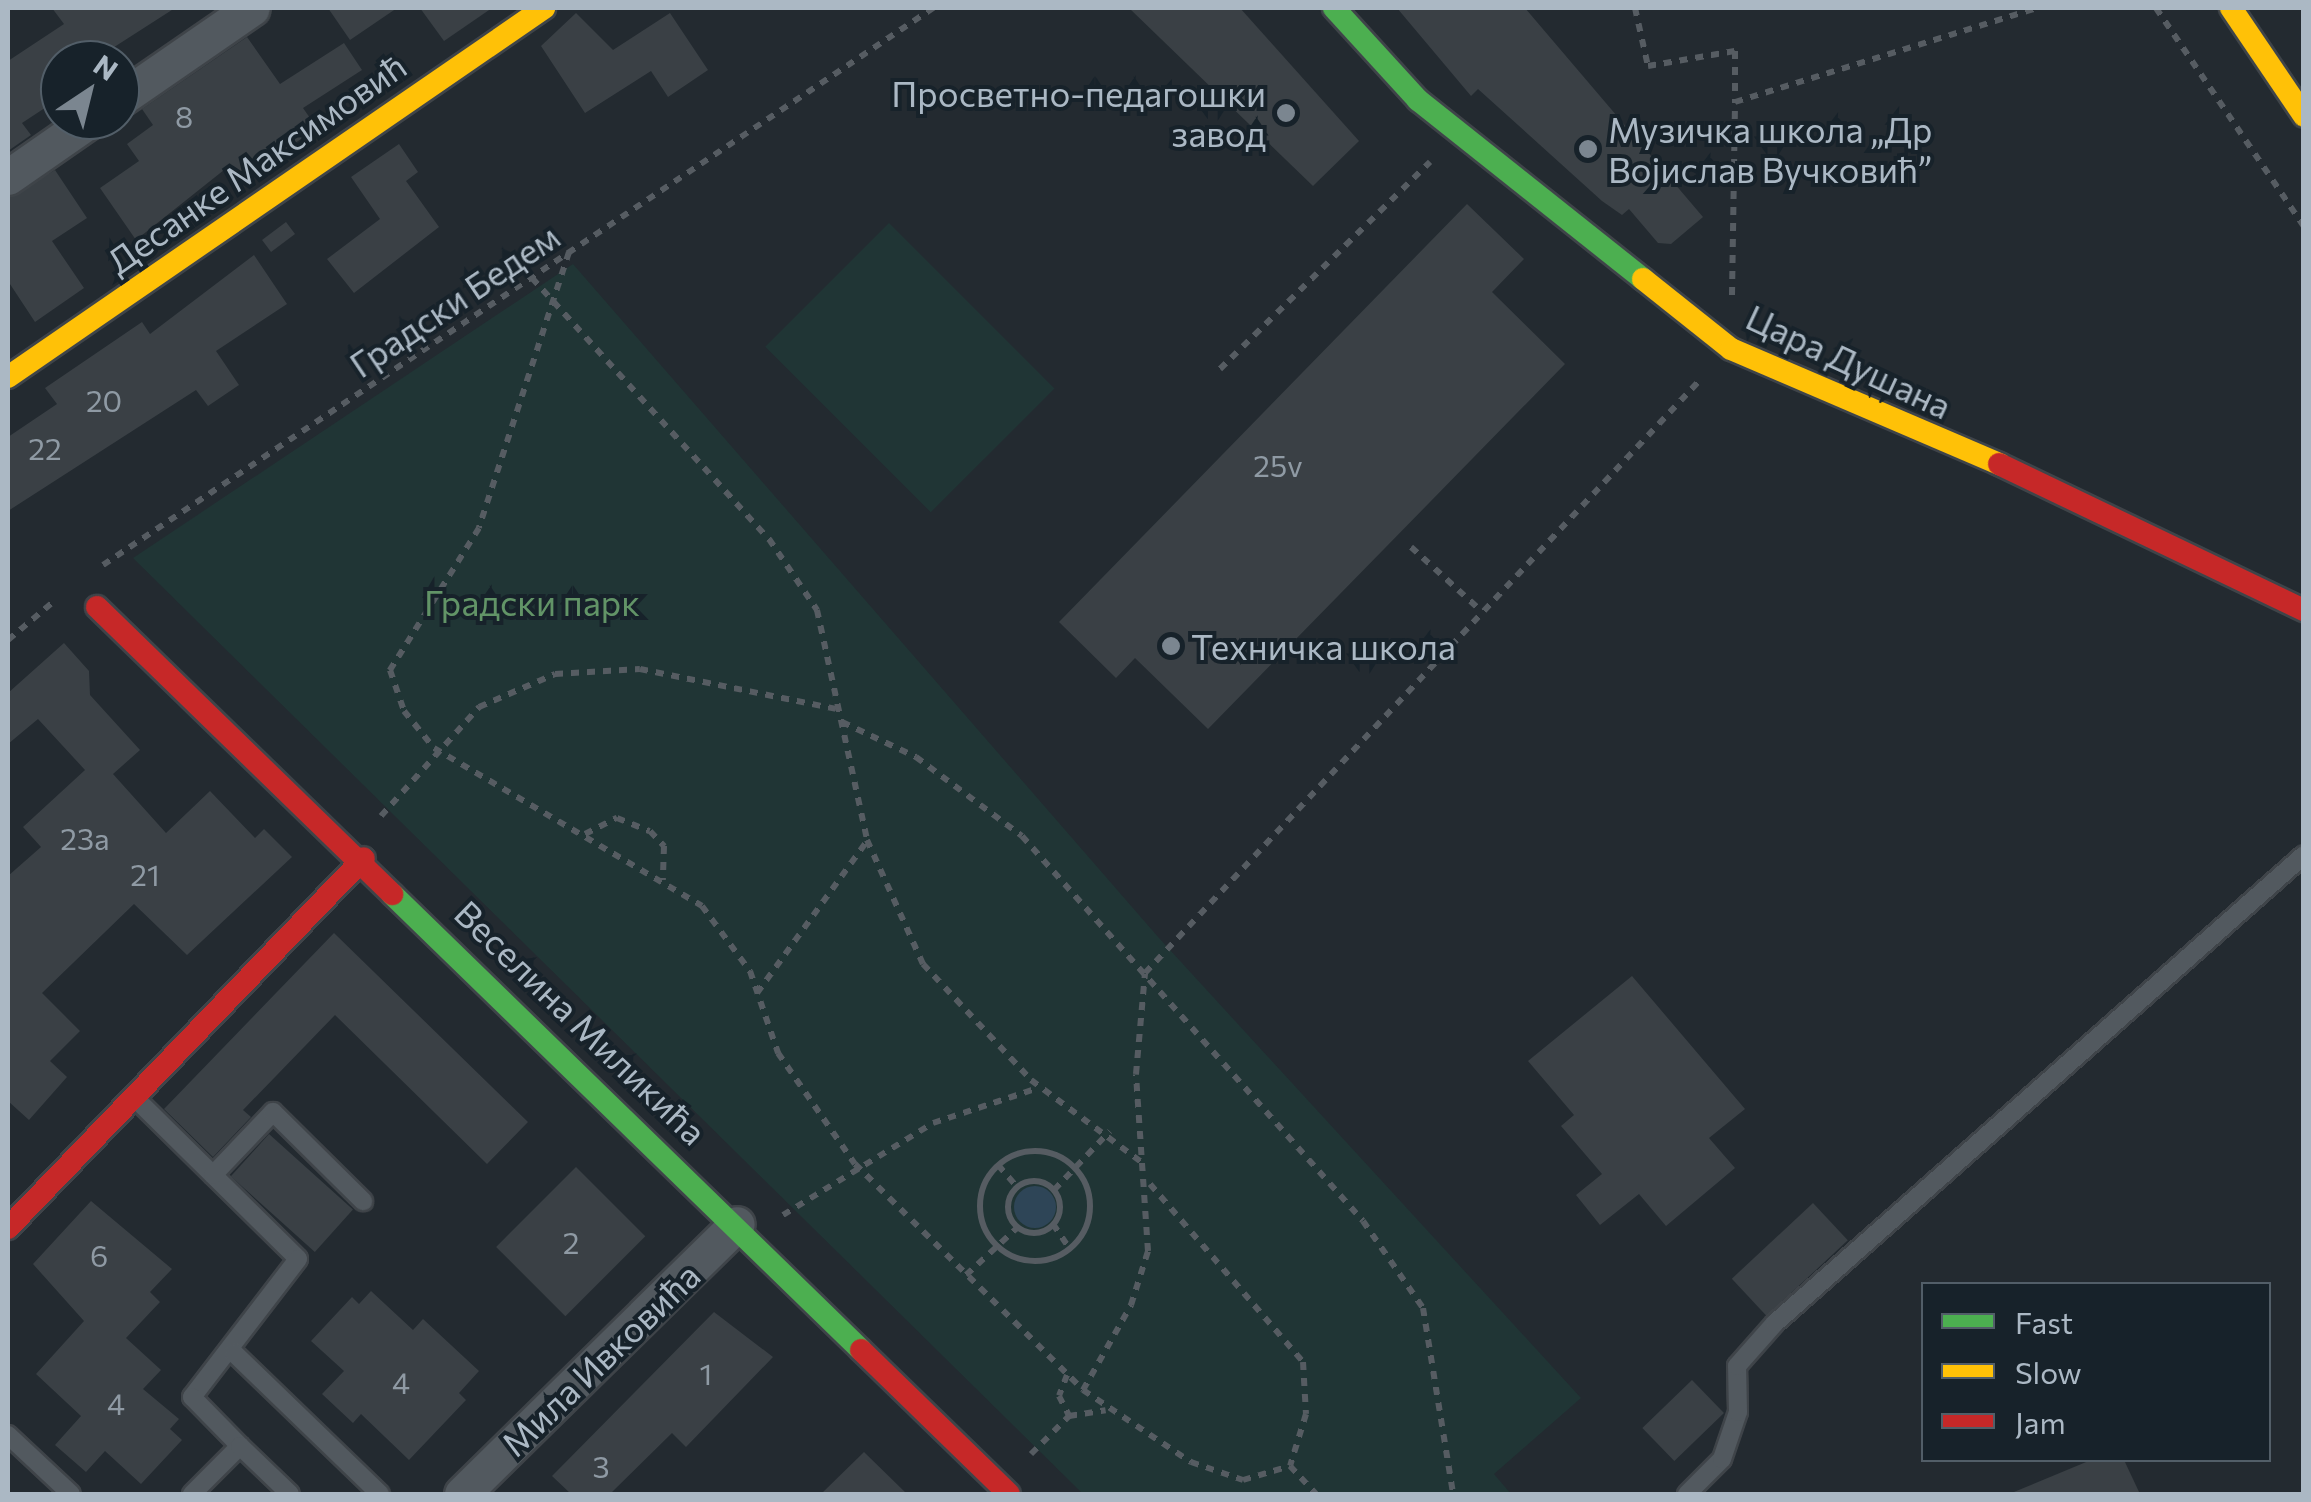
<!DOCTYPE html>
<meta charset="utf-8">
<style>
body{margin:0}
#map{position:relative;width:2311px;height:1502px;overflow:hidden;background:#232a30;font-family:Commissioner,sans-serif}
div>[style]{position:absolute}
.green>*{inset:0;background:#203535;transform-origin:0 0}
.water>*{inset:0;background:#2e4557}
.round{border-radius:50%}
.building>*{inset:0;background:#3a4045;transform-origin:0 0}
.path>*{height:6px;margin-top:-3px;transform-origin:0;background:repeating-linear-gradient(90deg,#565c62 0 8px,transparent 0 16px)}
.path>.ring{margin:-3px;padding:0;box-sizing:content-box;background:none;border:6px solid #565c62;border-radius:50%}
.roads{filter:drop-shadow(2px 0 #3f4449) drop-shadow(-2px 0 #3f4449) drop-shadow(0 2px #3f4449) drop-shadow(0 -2px #3f4449)}
.lane>*{height:18px;margin:-9px;padding:0 9px;transform-origin:9px;border-radius:9px;background:#52595f}
.street>*{height:35px;margin:-17.5px;padding:0 17.5px;transform-origin:17.5px;border-radius:17.5px;background:#52595f}
.fast>*{height:22px;margin:-11px;padding:0 11px;transform-origin:11px;border-radius:11px;background:#4caf50}
.slow>*{height:22px;margin:-11px;padding:0 11px;transform-origin:11px;border-radius:11px;background:#ffc107}
.jam>*{height:22px;margin:-11px;padding:0 11px;transform-origin:11px;border-radius:11px;background:#c62828}
.dots>*{width:28px;height:28px;translate:-50% -50%;box-sizing:border-box;border:5px solid #17222a;border-radius:50%}
span{translate:-50% -50%;white-space:nowrap;text-align:center;line-height:1.15;-webkit-text-stroke:8px #17222a;paint-order:stroke}
.number-label{font-size:30px;color:#8f9aa4}
.number-label span{-webkit-text-stroke-width:0}
.poi-label{font-size:35px;color:#abb8c4}
.right{translate:-100% -50%;text-align:right}
.left{translate:0 -50%;text-align:left}
.street-label{font-size:35px;color:#abb8c4}
.park-label{font-size:35px;color:#629467}
.frame{position:absolute;inset:0;border:10px solid #abb8c4;pointer-events:none}
.legend{position:absolute;left:1921px;top:1282px;width:350px;height:180px;box-sizing:border-box;background:#17222a;border:2px solid #525e68;margin:0;padding:12px 18px;list-style:none;font-size:30px;color:#abb8c4}
.legend li{display:flex;align-items:center;gap:20px;height:50px}
.legend b{width:50px;border:2px solid #525e68}
.north{position:absolute;left:40px;top:40px;width:100px;height:100px;box-sizing:border-box;background:#17222a;border:2px solid #525e68;border-radius:50%;rotate:35deg;font-size:28px;font-weight:700;line-height:40px;text-align:center;color:#abb8c4}
.north::after{content:'';display:block;margin:auto;width:35px;height:45px;background:#7b8690;clip-path:polygon(50% 0,100% 100%,50% 72%,0 100%)}
</style>
<div id="map">
<div class="green">
<i style="left:889px;top:223px;width:234px;height:175px;rotate:45deg"></i>
<i style="clip-path:polygon(573px 264px,1159px 938px,1581px 1398px,1494px 1474px,1511px 1494px,1083px 1494px,133px 558px)"></i>
</div>
<div class="water">
<i class="round" style="left:1014px;top:1186px;width:42px;height:42px"></i>
</div>
<div class="building">
<i style="clip-path:polygon(52px 8px,175px 8px,94px 60px,60px 60px,60px 98px,22px 123px,31px 135px,8px 151px,8px 61px,64px 24px)"></i>
<i style="clip-path:polygon(328px 8px,397px 8px,350px 40px)"></i>
<i style="clip-path:polygon(420px 8px,492px 8px,444px 41px)"></i>
<i style="clip-path:polygon(1129px 8px,1240px 8px,1359px 141px,1313px 186px)"></i>
<i style="clip-path:polygon(1397px 8px,1525px 8px,1703px 217px,1671px 244px,1658px 243px,1629px 209px,1622px 215px,1602px 201px,1478px 89px,1471px 96px)"></i>
<i style="clip-path:polygon(576px 13px,613px 50px,670px 13px,708px 70px,668px 97px,651px 71px,585px 113px,541px 46px)"></i>
<i style="clip-path:polygon(247px 37px,280px 84px,344px 43px,362px 70px,303px 108px,317px 128px,234px 185px,224px 170px,136px 240px,100px 188px,139px 161px,127px 144px,153px 125px,142px 109px)"></i>
<i style="clip-path:polygon(399px 144px,418px 172px,406px 181px,439px 227px,354px 293px,327px 259px,380px 219px,351px 177px)"></i>
<i style="clip-path:polygon(55px 170px,87px 218px,52px 241px,84px 288px,35px 322px,8px 281px,8px 198px)"></i>
<i style="clip-path:polygon(1467px 204px,1524px 259px,1492px 292px,1565px 364px,1208px 729px,1135px 658px,1116px 678px,1059px 622px)"></i>
<i style="left:286px;top:222px;width:15px;height:30px;rotate:53deg"></i>
<i style="clip-path:polygon(254px 255px,287px 304px,216px 351px,239px 385px,208px 406px,196px 390px,8px 511px,8px 437px,57px 404px,45px 388px,142px 322px,150px 334px)"></i>
<i style="clip-path:polygon(64px 643px,89px 671px,90px 695px,140px 750px,113px 774px,166px 833px,210px 791px,255px 838px,264px 829px,292px 857px,187px 955px,134px 904px,42px 993px,80px 1031px,50px 1061px,67px 1077px,29px 1120px,8px 1101px,8px 876px,41px 847px,23px 827px,85px 770px,38px 719px,8px 744px,8px 693px)"></i>
<i style="clip-path:polygon(334px 933px,528px 1122px,487px 1164px,335px 1015px,243px 1110px,251px 1117px,213px 1157px,164px 1109px)"></i>
<i style="clip-path:polygon(1632px 976px,1745px 1109px,1709px 1138px,1735px 1168px,1666px 1226px,1639px 1194px,1600px 1225px,1576px 1195px,1602px 1174px,1561px 1126px,1574px 1115px,1528px 1061px)"></i>
<i style="left:269px;top:1134px;width:113px;height:57px;rotate:42deg"></i>
<i style="left:576px;top:1167px;width:98px;height:113px;rotate:45deg"></i>
<i style="clip-path:polygon(91px 1201px,172px 1269px,150px 1292px,160px 1302px,126px 1338px,161px 1370px,143px 1389px,179px 1419px,170px 1429px,182px 1440px,141px 1484px,105px 1451px,86px 1472px,55px 1445px,81px 1416px,36px 1374px,84px 1321px,33px 1264px)"></i>
<i style="left:1813px;top:1203px;width:51px;height:111px;rotate:47deg"></i>
<i style="clip-path:polygon(371px 1291px,413px 1330px,423px 1319px,479px 1371px,459px 1393px,466px 1400px,409px 1460px,361px 1414px,353px 1423px,322px 1394px,344px 1371px,311px 1341px,352px 1297px,359px 1304px)"></i>
<i style="clip-path:polygon(714px 1312px,773px 1357px,686px 1447px,672px 1433px,610px 1494px,571px 1494px,552px 1476px)"></i>
<i style="left:1692px;top:1380px;width:46px;height:69px;rotate:46deg"></i>
<i style="clip-path:polygon(864px 1452px,907px 1494px,821px 1494px)"></i>
<i style="clip-path:polygon(2091px 1460px,2124px 1460px,2140px 1494px,2009px 1494px)"></i>
</div>
<div class="path">
<i style="left:1635px;top:8px;width:59px;rotate:77.4deg"></i>
<i style="left:1648px;top:66px;width:88px;rotate:-9.8deg"></i>
<i style="left:1735px;top:51px;width:51px;rotate:90deg"></i>
<i style="left:2156px;top:8px;width:264px;rotate:55.9deg"></i>
<i style="left:569px;top:252px;width:290px;rotate:108.1deg"></i>
<i style="left:479px;top:528px;width:168px;rotate:122.1deg"></i>
<i style="left:390px;top:670px;width:43px;rotate:71.1deg"></i>
<i style="left:404px;top:711px;width:48px;rotate:51deg"></i>
<i style="left:434px;top:748px;width:311px;rotate:30.5deg"></i>
<i style="left:702px;top:906px;width:81px;rotate:53.6deg"></i>
<i style="left:750px;top:971px;width:87px;rotate:71.1deg"></i>
<i style="left:778px;top:1053px;width:135px;rotate:55.3deg"></i>
<i style="left:855px;top:1164px;width:321px;rotate:44.7deg"></i>
<i style="left:1083px;top:1390px;width:98px;rotate:-60.5deg"></i>
<i style="left:1131px;top:1305px;width:57px;rotate:-72.5deg"></i>
<i style="left:1148px;top:1251px;width:177px;rotate:-93.9deg"></i>
<i style="left:1136px;top:1074px;width:101px;rotate:-84.9deg"></i>
<i style="left:1145px;top:973px;width:812px;rotate:-46.9deg"></i>
<i style="left:532px;top:278px;width:353px;rotate:47.8deg"></i>
<i style="left:769px;top:539px;width:86px;rotate:55.9deg"></i>
<i style="left:817px;top:610px;width:235px;rotate:77.7deg"></i>
<i style="left:867px;top:840px;width:136px;rotate:65.7deg"></i>
<i style="left:923px;top:964px;width:158px;rotate:47deg"></i>
<i style="left:1031px;top:1080px;width:141px;rotate:36.6deg"></i>
<i style="left:1732px;top:295px;width:193px;rotate:-89.1deg"></i>
<i style="left:1735px;top:102px;width:315px;rotate:-17.3deg"></i>
<i style="left:1220px;top:369px;width:295px;rotate:-44.6deg"></i>
<i style="left:1411px;top:547px;width:91px;rotate:42.3deg"></i>
<i style="left:103px;top:565px;width:1000px;rotate:-33.86deg"></i>
<i style="left:8px;top:640px;width:59px;rotate:-40.2deg"></i>
<i style="left:842px;top:722px;width:82px;rotate:25.3deg"></i>
<i style="left:916px;top:757px;width:132px;rotate:36.7deg"></i>
<i style="left:1022px;top:836px;width:514px;rotate:48.47deg"></i>
<i style="left:1363px;top:1221px;width:106px;rotate:55.4deg"></i>
<i style="left:1423px;top:1308px;width:188px;rotate:80.8deg"></i>
<i style="left:381px;top:816px;width:147px;rotate:-48deg"></i>
<i style="left:479px;top:707px;width:83px;rotate:-23.5deg"></i>
<i style="left:555px;top:674px;width:85px;rotate:-3.4deg"></i>
<i style="left:640px;top:669px;width:200px;rotate:11.5deg"></i>
<i style="left:585px;top:834px;width:36px;rotate:-27deg"></i>
<i style="left:617px;top:818px;width:35px;rotate:22deg"></i>
<i style="left:650px;top:831px;width:21px;rotate:47deg"></i>
<i style="left:664px;top:846px;width:34px;rotate:92deg"></i>
<i style="left:757px;top:993px;width:188px;rotate:-54.1deg"></i>
<i class="ring" style="left:980px;top:1151px;width:104px;height:104px"></i>
<i style="left:998px;top:1165px;width:29px;rotate:49deg"></i>
<i class="ring" style="left:1008px;top:1181px;width:46px;height:46px"></i>
<i style="left:1150px;top:1184px;width:235px;rotate:49.3deg"></i>
<i style="left:1303px;top:1362px;width:52px;rotate:86.7deg"></i>
<i style="left:1306px;top:1414px;width:54px;rotate:107.1deg"></i>
<i style="left:1054px;top:1190px;width:81px;rotate:-46.5deg"></i>
<i style="left:783px;top:1215px;width:176px;rotate:-31.5deg"></i>
<i style="left:933px;top:1123px;width:111px;rotate:-18.4deg"></i>
<i style="left:1053px;top:1224px;width:30px;rotate:56deg"></i>
<i style="left:966px;top:1275px;width:71px;rotate:-42.7deg"></i>
<i style="left:1067px;top:1375px;width:22px;rotate:111deg"></i>
<i style="left:1059px;top:1396px;width:22px;rotate:63deg"></i>
<i style="left:1069px;top:1416px;width:37px;rotate:-9deg"></i>
<i style="left:1083px;top:1390px;width:130px;rotate:33.7deg"></i>
<i style="left:1191px;top:1462px;width:55px;rotate:19.1deg"></i>
<i style="left:1243px;top:1480px;width:49px;rotate:-16.6deg"></i>
<i style="left:1290px;top:1466px;width:38px;rotate:47deg"></i>
<i style="left:1031px;top:1454px;width:54px;rotate:-45deg"></i>
</div>
<div class="roads">
<div class="lane">
<i style="left:137px;top:1100px;width:226px;rotate:44.6deg"></i>
<i style="left:298px;top:1259px;width:174px;rotate:127.5deg"></i>
<i style="left:192px;top:1397px;width:69px;rotate:45.6deg"></i>
<i style="left:213px;top:1175px;width:87px;rotate:-46.4deg"></i>
<i style="left:273px;top:1112px;width:127px;rotate:44.7deg"></i>
<i style="left:234px;top:1353px;width:203px;rotate:44deg"></i>
<i style="left:8px;top:1435px;width:86px;rotate:43.1deg"></i>
<i style="left:192px;top:1494px;width:68px;rotate:-45deg"></i>
<i style="left:240px;top:1446px;width:69px;rotate:43.8deg"></i>
<i style="left:1687px;top:1494px;width:49px;rotate:-45deg"></i>
<i style="left:1722px;top:1459px;width:50px;rotate:-71.2deg"></i>
<i style="left:1738px;top:1412px;width:46px;rotate:-91.2deg"></i>
<i style="left:1737px;top:1366px;width:57px;rotate:-48.5deg"></i>
<i style="left:1775px;top:1323px;width:706px;rotate:-41.5deg"></i>
</div>
<div class="street">
<i style="left:120px;top:99px;width:160px;rotate:-34.6deg"></i>
<i style="left:8px;top:177px;width:100px;rotate:-34.8deg"></i>
<i style="left:462px;top:1494px;width:385px;rotate:-44.5deg"></i>
</div>
<div class="fast">
<i style="left:1334px;top:8px;width:125px;rotate:47.6deg"></i>
<i style="left:1418px;top:100px;width:288px;rotate:38.5deg"></i>
<i style="left:392px;top:894px;width:654px;rotate:44.19deg"></i>
</div>
<div class="slow">
<i style="left:2231px;top:8px;width:130px;rotate:55.9deg"></i>
<i style="left:1643px;top:279px;width:112px;rotate:38.5deg"></i>
<i style="left:1731px;top:349px;width:292px;rotate:23.2deg"></i>
<i style="left:8px;top:377px;width:651px;rotate:-34.54deg"></i>
</div>
<div class="jam">
<i style="left:1999px;top:464px;width:338px;rotate:25.6deg"></i>
<i style="left:97px;top:607px;width:412px;rotate:44.2deg"></i>
<i style="left:8px;top:1228px;width:513px;rotate:-46.1deg"></i>
<i style="left:861px;top:1350px;width:206px;rotate:44.2deg"></i>
</div>
</div>
<div class="dots">
<i style="left:1286px;top:113px;background:#7b8690"></i>
<i style="left:1588px;top:149px;background:#7b8690"></i>
<i style="left:1171px;top:646px;background:#7b8690"></i>
</div>
<div class="number-label">
<span style="left:184px;top:116px">8</span>
<span style="left:104px;top:400px">20</span>
<span style="left:45px;top:448px">22</span>
<span style="left:1278px;top:465px">25v</span>
<span style="left:85px;top:838px">23a</span>
<span style="left:145px;top:874px">21</span>
<span style="left:571px;top:1242px">2</span>
<span style="left:99px;top:1255px">6</span>
<span style="left:706px;top:1373px">1</span>
<span style="left:401px;top:1382px">4</span>
<span style="left:116px;top:1403px">4</span>
<span style="left:601px;top:1466px">3</span>
</div>
<div class="poi-label">
<span class="right" style="left:1266px;top:113px">Просветно-педагошки<br>завод</span>
<span class="left" style="left:1608px;top:149px">Музичка школа „Др<br>Војислав Вучковић”</span>
<span class="left" style="left:1191px;top:646px">Техничка школа</span>
</div>
<div class="street-label">
<span style="left:256px;top:163px;rotate:-35deg">Десанке Максимовић</span>
<span style="left:454px;top:300px;rotate:-34deg">Градски Бедем</span>
<span style="left:1849px;top:361px;rotate:25deg">Цара Душана</span>
<span style="left:581px;top:1022px;rotate:44deg">Веселина Миликића</span>
<span style="left:600px;top:1359px;rotate:-44deg">Мила Ивковића</span>
</div>
<div class="park-label">
<span style="left:532px;top:602px">Градски парк</span>
</div>
<div class="frame"></div>
<ul class="legend">
<li><b style="height:12px;background:#4caf50"></b>Fast</li>
<li><b style="height:12px;background:#ffc107"></b>Slow</li>
<li><b style="height:12px;background:#c62828"></b>Jam</li>
</ul>
<div class="north">N</div>
</div>
